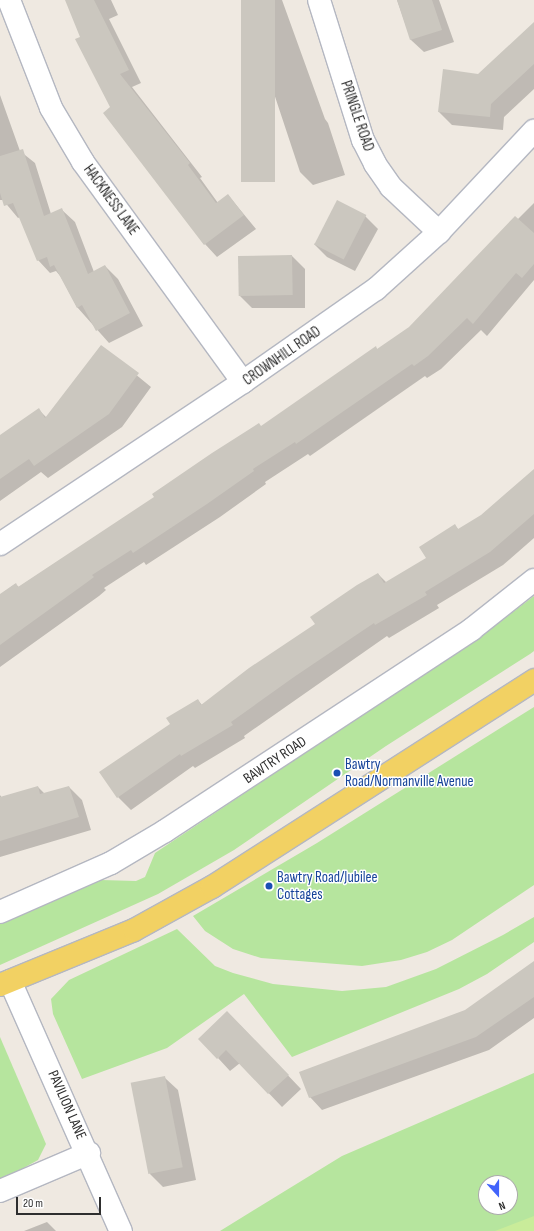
<!DOCTYPE html>
<style>
body{margin:0}
#map{position:relative;width:534px;height:1231px;overflow:hidden;background:#efe9e1;font-family:"Sofia Sans Condensed",sans-serif}
div>[style]{position:absolute}
.green>*{inset:0;background:#b6e59e}
.pitch>*{inset:0;background:#c9ec9a}
.shadow>*{inset:0;background:#0003}
.building>*{inset:0;background:#cbc7bf;transform-origin:0 0}
.roads{filter:drop-shadow(1px 0 #b4b7c1) drop-shadow(-1px 0 #b4b7c1) drop-shadow(0 1px #b4b7c1) drop-shadow(0 -1px #b4b7c1)}
.street>*{height:22px;margin:-11px;padding:0 11px;transform-origin:11px;border-radius:11px;background:#fff}
.primary>*{height:22px;margin:-11px;padding:0 11px;transform-origin:11px;border-radius:11px;background:#f2d163}
.dots>*{width:11px;height:11px;translate:-50% -50%;box-sizing:border-box;border:2px solid #fff;border-radius:50%}
span{translate:-50% -50%;white-space:nowrap;text-align:center;line-height:1.15;-webkit-text-stroke:3px #fff;paint-order:stroke}
.street-label{font-size:15px;color:#2e2e2e}
.transit-label{font-size:15px;color:#164399}
.left{translate:0 -50%;text-align:left}
.north{position:absolute;left:478px;top:1175px;width:40px;height:40px;box-sizing:border-box;background:#fff;border:1px solid #ababab;border-radius:50%;rotate:159deg;font-size:11px;font-weight:700;line-height:16px;text-align:center;color:#2e2e2e}
.north::after{content:'';display:block;margin:auto;width:14px;height:18px;background:#4264fb;clip-path:polygon(50% 0,100% 100%,50% 72%,0 100%)}
.scale{position:absolute;left:16px;top:1197px;width:85px;height:18px;box-sizing:border-box;border:2px solid #2e2e2e;border-top:0;padding-left:5px;font-size:12px;line-height:14px;white-space:nowrap;color:#2e2e2e;-webkit-text-stroke:3px #fff;paint-order:stroke}
</style>
<div id="map">
<div class="green">
<i style="clip-path:polygon(534px 596px,534px 651px,530px 654px,386px 746px,234px 850px,158px 894px,0 965px,0 921px,101px 880px,136px 881px,145px 877px,155px 853px,493px 627px)"></i>
<i style="clip-path:polygon(534px 707px,534px 885px,452px 940px,427px 952px,401px 960px,362px 966px,261px 958px,233px 949px,205px 931px,193px 916px,317px 843px)"></i>
<i style="clip-path:polygon(534px 917px,534px 942px,487px 974px,459px 989px,292px 1057px,244px 994px,167px 1048px,82px 1079px,53px 1014px,51px 999px,69px 980px,177px 929px,215px 966px,233px 973px,273px 984px,342px 991px,386px 987px,436px 969px,503px 935px)"></i>
<i style="clip-path:polygon(0 1037px,46px 1144px,38px 1160px,0 1181px)"></i>
<i style="clip-path:polygon(evenodd,534px 1073px,534px 1231px,220px 1231px,342px 1156px,534px 1073px,486px 1183px,510px 1183px,510px 1207px,486px 1207px,486px 1183px)"></i>
</div>
<div class="pitch">
<i style="clip-path:polygon(534px 1216px,534px 1231px,495px 1231px)"></i>
</div>
<div class="shadow">
<i style="clip-path:polygon(67px 0,111px 0,118px 15px,109px 19px,141px 83px,132px 87px,202px 177px,200px 178px,218px 203px,228px 195px,256px 229px,217px 257px,205px 244px,111px 108px)"></i>
<i style="clip-path:polygon(243px 0,282px 0,325px 119px,328px 123px,345px 175px,313px 185px,300px 172px)"></i>
<i style="clip-path:polygon(397px 0,439px 0,454px 42px,424px 52px,411px 40px)"></i>
<i style="clip-path:polygon(534px 24px,534px 89px,504px 117px,503px 130px,452px 125px,439px 112px)"></i>
<i style="clip-path:polygon(0 95px,20px 151px,35px 163px,51px 214px,62px 210px,75px 222px,94px 272px,105px 266px,118px 279px,143px 326px,109px 343px,77px 307px,61px 277px,56px 271px,50px 273px,38px 260px,20px 217px,18px 218px,3px 200px,0 200px)"></i>
<i style="clip-path:polygon(534px 203px,534px 280px,487px 336px,481px 330px,441px 369px,427px 378px,425px 376px,310px 456px,308px 454px,265px 482px,266px 484px,220px 517px,146px 565px,144px 562px,104px 588px,106px 590px,99px 596px,0 667px,0 595px,15px 584px,19px 587px,262px 427px,376px 348px,378px 350px,409px 328px)"></i>
<i style="clip-path:polygon(365px 216px,378px 229px,355px 271px,327px 257px,314px 244px)"></i>
<i style="clip-path:polygon(292px 256px,305px 269px,305px 308px,252px 308px,239px 295px)"></i>
<i style="clip-path:polygon(101px 346px,151px 387px,122px 427px,48px 478px,41px 472px,0 501px,0 438px,39px 410px,47px 418px)"></i>
<i style="clip-path:polygon(534px 470px,534px 538px,503px 565px,437px 605px,439px 608px,389px 638px,387px 636px,244px 736px,245px 738px,195px 768px,193px 766px,131px 810px,118px 797px,171px 724px,198px 700px,202px 705px,316px 624px,378px 574px,387px 583px,427px 559px,455px 526px,459px 530px,481px 516px)"></i>
<i style="clip-path:polygon(38px 787px,45px 794px,69px 787px,82px 800px,91px 830px,0 857px,0 795px,2px 798px)"></i>
<i style="clip-path:polygon(534px 963px,534px 1018px,489px 1050px,322px 1110px,310px 1097px,465px 1011px)"></i>
<i style="clip-path:polygon(240px 1025px,301px 1089px,282px 1107px,240px 1063px,230px 1071px,218px 1058px)"></i>
<i style="clip-path:polygon(165px 1078px,178px 1090px,196px 1180px,163px 1187px,150px 1174px)"></i>
<i style="clip-path:polygon(47px 1222px,56px 1231px,24px 1231px)"></i>
</div>
<div class="building">
<i style="clip-path:polygon(65px 0,94px 0,129px 70px,120px 74px,190px 163px,188px 165px,216px 203px,228px 194px,244px 215px,204px 245px,103px 113px,110px 107px,75px 39px,80px 37px)"></i>
<i style="left:241px;top:0;width:34px;height:182px"></i>
<i style="clip-path:polygon(397px 0,432px 0,442px 30px,410px 40px)"></i>
<i style="clip-path:polygon(534px 22px,534px 64px,491px 104px,490px 117px,438px 112px,443px 69px,478px 74px)"></i>
<i style="clip-path:polygon(23px 149px,44px 216px,62px 208px,88px 274px,105px 265px,130px 313px,96px 331px,82px 305px,77px 308px,54px 265px,50px 267px,47px 257px,37px 261px,13px 203px,4px 206px,0 193px,0 156px)"></i>
<i style="left:337px;top:200px;width:33px;height:50px;rotate:27deg"></i>
<i style="clip-path:polygon(515px 216px,534px 233px,534px 264px,522px 278px,516px 273px,473px 324px,467px 318px,428px 356px,414px 366px,412px 364px,296px 444px,295px 442px,253px 469px,254px 471px,207px 504px,133px 553px,131px 550px,92px 575px,94px 577px,86px 583px,0 645px,0 594px,16px 583px,18px 587px,154px 497px,152px 494px,212px 453px,259px 423px,261px 426px,376px 346px,377px 349px,409px 327px)"></i>
<i style="left:292px;top:255px;width:40px;height:54px;rotate:89deg"></i>
<i style="clip-path:polygon(101px 345px,139px 373px,109px 414px,34px 466px,29px 459px,0 479px,0 435px,39px 408px,45px 418px)"></i>
<i style="clip-path:polygon(534px 469px,534px 514px,490px 552px,425px 592px,427px 595px,375px 625px,374px 623px,294px 677px,231px 722px,233px 725px,181px 756px,180px 754px,117px 798px,99px 772px,170px 724px,166px 718px,198px 699px,201px 705px,249px 668px,315px 624px,310px 617px,357px 585px,378px 573px,384px 583px,426px 558px,419px 547px,455px 524px,458px 529px,481px 515px)"></i>
<i style="clip-path:polygon(38px 786px,40px 794px,69px 786px,79px 817px,0 841px,0 797px)"></i>
<i style="clip-path:polygon(534px 961px,534px 997px,476px 1037px,309px 1098px,299px 1072px,465px 1010px)"></i>
<i style="clip-path:polygon(227px 1011px,289px 1075px,268px 1094px,226px 1050px,217px 1059px,198px 1039px)"></i>
<i style="left:165px;top:1076px;width:93px;height:35px;rotate:79deg"></i>
</div>
<div class="roads">
<div class="street">
<i style="left:9px;top:0;width:116px;rotate:68.7deg"></i>
<i style="left:51px;top:108px;width:63px;rotate:59.3deg"></i>
<i style="left:83px;top:162px;width:272px;rotate:54deg"></i>
<i style="left:319px;top:0;width:147px;rotate:72.6deg"></i>
<i style="left:363px;top:140px;width:27px;rotate:63deg"></i>
<i style="left:375px;top:164px;width:28px;rotate:55deg"></i>
<i style="left:391px;top:187px;width:66px;rotate:43.2deg"></i>
<i style="left:0;top:544px;width:292px;rotate:-33.7deg"></i>
<i style="left:243px;top:382px;width:162px;rotate:-35deg"></i>
<i style="left:376px;top:289px;width:85px;rotate:-42.1deg"></i>
<i style="left:439px;top:232px;width:139px;rotate:-46.8deg"></i>
<i style="left:0;top:912px;width:121px;rotate:-23.8deg"></i>
<i style="left:111px;top:863px;width:63px;rotate:-30.7deg"></i>
<i style="left:165px;top:831px;width:367px;rotate:-33.3deg"></i>
<i style="left:472px;top:629px;width:79px;rotate:-38.3deg"></i>
<i style="left:10px;top:981px;width:274px;rotate:66.1deg"></i>
<i style="left:0;top:1191px;width:97px;rotate:-23.1deg"></i>
</div>
<div class="primary">
<i style="left:0;top:985px;width:145px;rotate:-22.3deg"></i>
<i style="left:134px;top:930px;width:89px;rotate:-28.9deg"></i>
<i style="left:212px;top:887px;width:383px;rotate:-32.7deg"></i>
</div>
</div>
<div class="dots">
<i style="left:337px;top:773px;background:#1a4fb4"></i>
<i style="left:269px;top:886px;background:#1a4fb4"></i>
</div>
<div class="street-label">
<span style="left:357px;top:116px;rotate:71deg">PRINGLE ROAD</span>
<span style="left:111px;top:200px;rotate:54deg">HACKNESS LANE</span>
<span style="left:282px;top:356px;rotate:-35deg">CROWNHILL ROAD</span>
<span style="left:275px;top:760px;rotate:-34deg">BAWTRY ROAD</span>
<span style="left:67px;top:1105px;rotate:66deg">PAVILION LANE</span>
</div>
<div class="transit-label">
<span class="left" style="left:345px;top:773px">Bawtry<br>Road/Normanville Avenue</span>
<span class="left" style="left:277px;top:886px">Bawtry Road/Jubilee<br>Cottages</span>
</div>
<div class="north">N</div>
<div class="scale">20 m</div>
</div>
